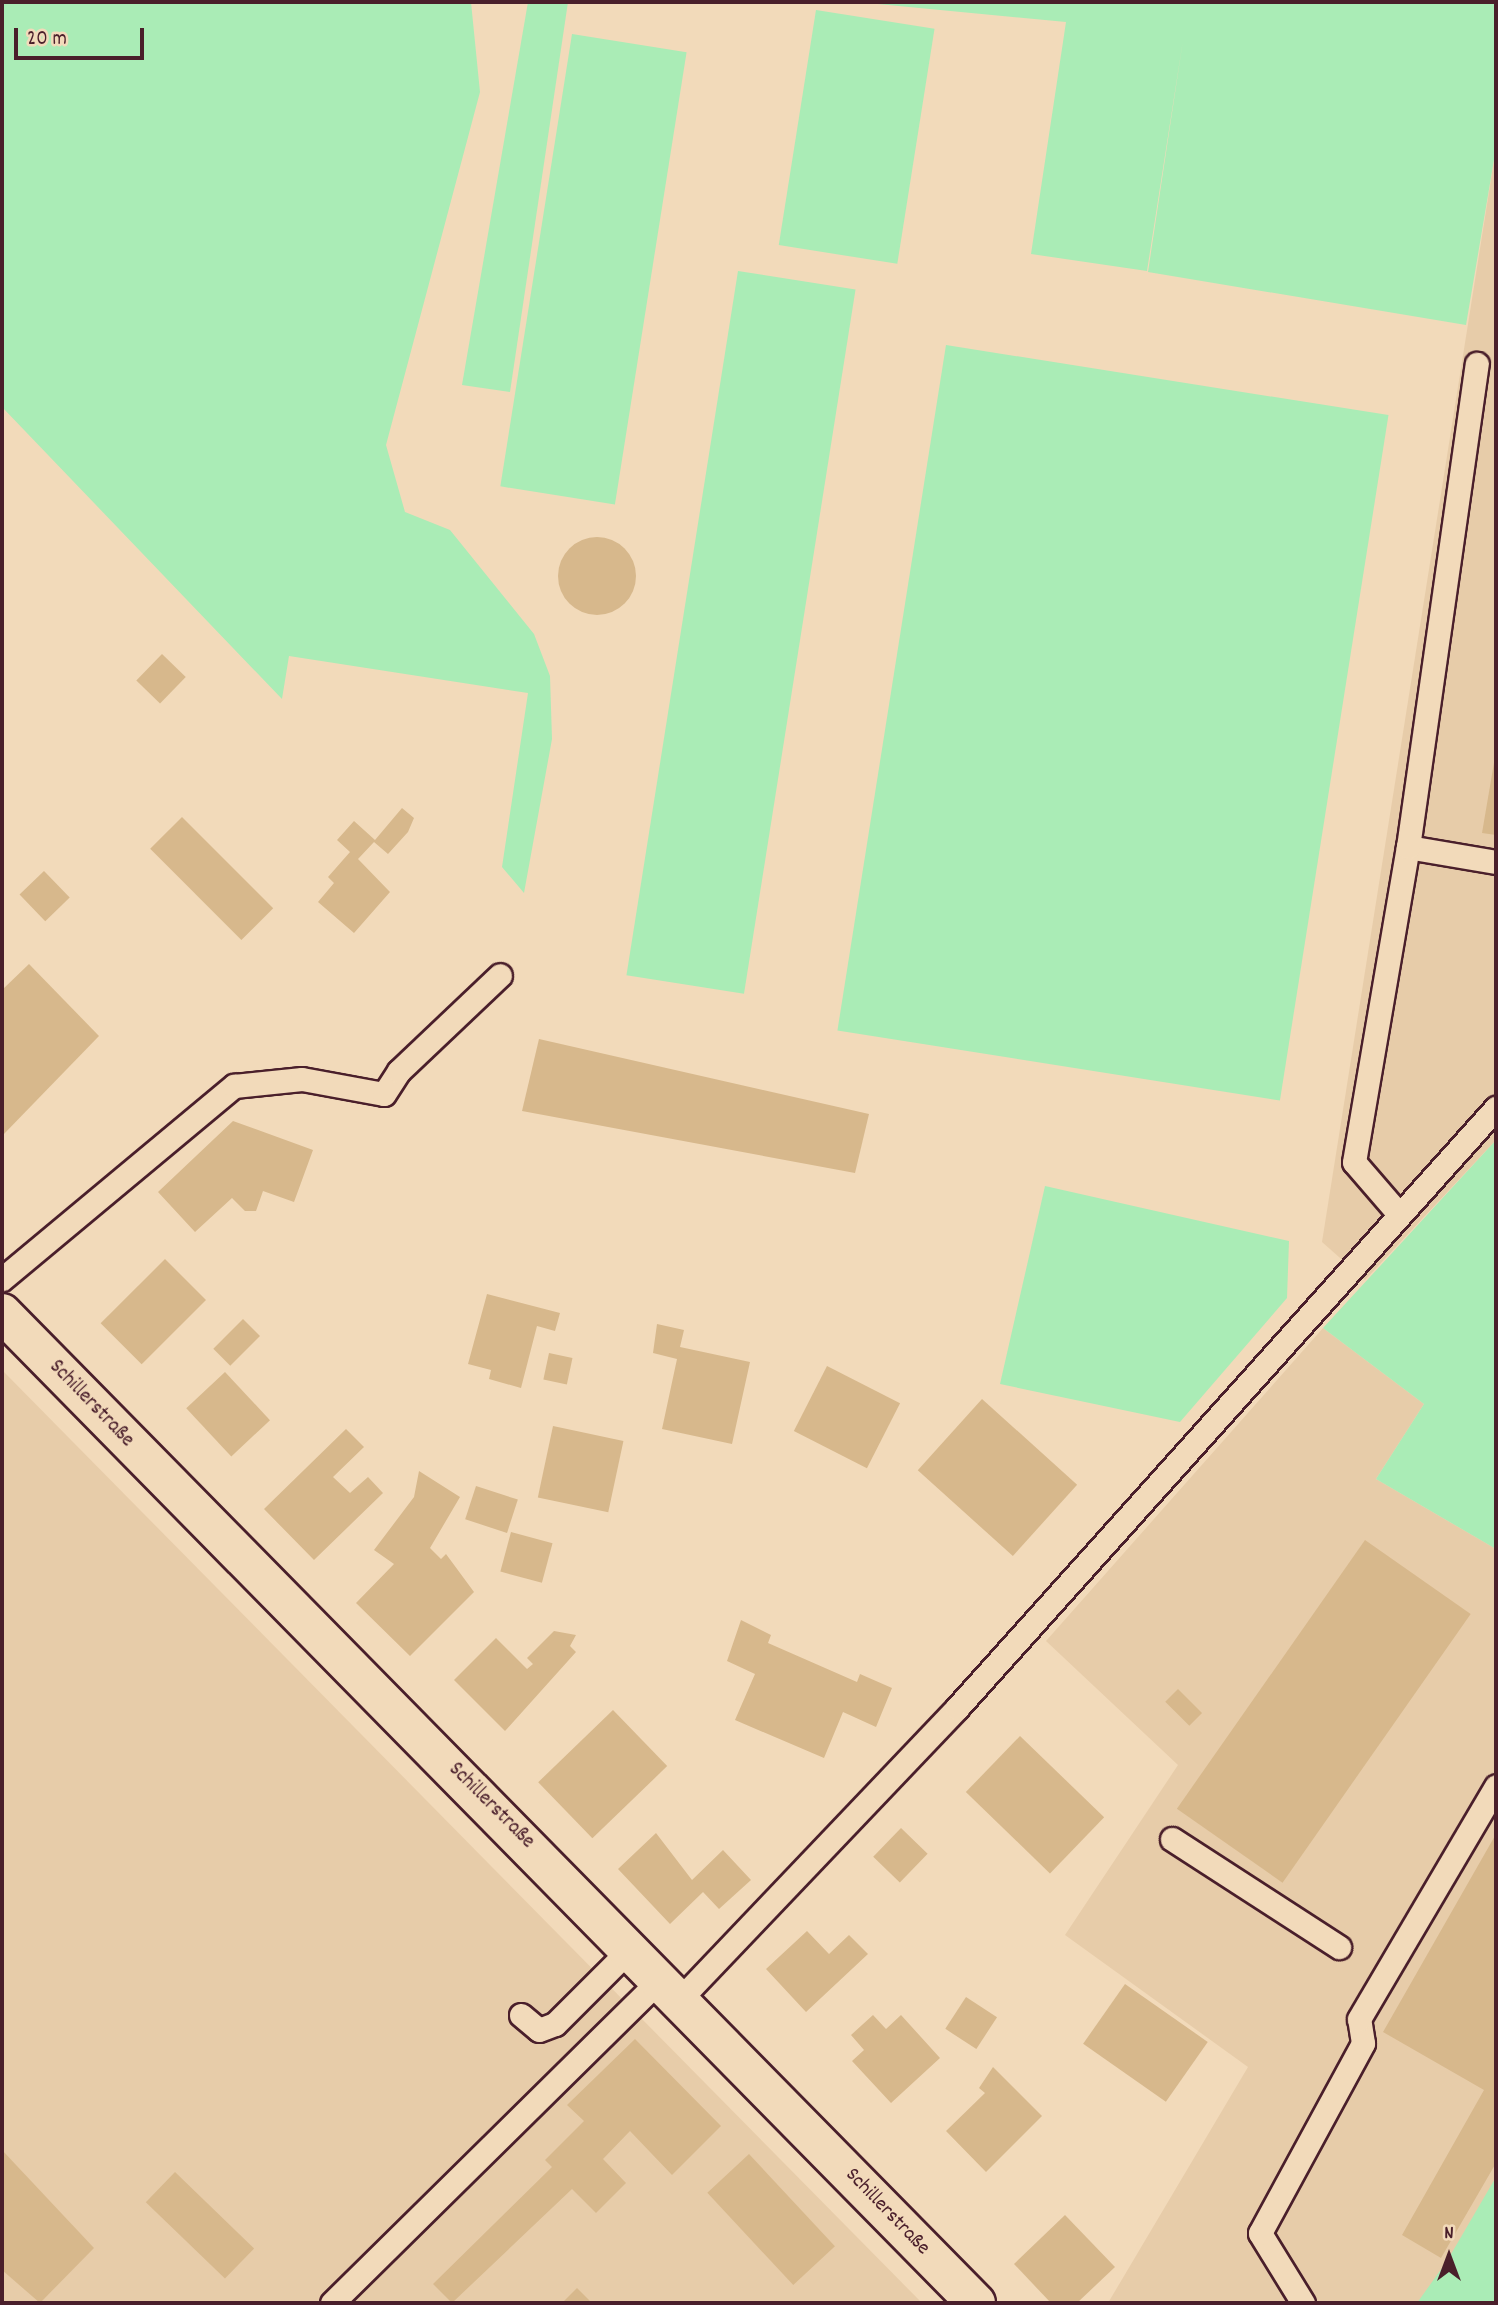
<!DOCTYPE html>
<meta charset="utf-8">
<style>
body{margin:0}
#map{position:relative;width:1498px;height:2305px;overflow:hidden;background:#f2daba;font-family:Dekko,sans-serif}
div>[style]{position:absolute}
.built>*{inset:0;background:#e7cca9}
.green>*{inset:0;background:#aaecb6;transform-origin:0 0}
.building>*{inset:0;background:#d7b88c;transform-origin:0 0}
.round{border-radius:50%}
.roads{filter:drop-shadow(2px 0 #4a1f2b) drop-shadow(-2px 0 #4a1f2b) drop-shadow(0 2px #4a1f2b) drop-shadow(0 -2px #4a1f2b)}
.lane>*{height:23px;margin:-11.5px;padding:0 11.5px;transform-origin:11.5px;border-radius:11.5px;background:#f2daba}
.street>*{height:38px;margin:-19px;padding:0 19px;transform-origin:19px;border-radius:19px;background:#f2daba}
span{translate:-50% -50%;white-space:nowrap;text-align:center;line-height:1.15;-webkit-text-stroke:5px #f2daba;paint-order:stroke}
.street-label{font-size:21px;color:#4a1f2b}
.frame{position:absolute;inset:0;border:4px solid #4a1f2b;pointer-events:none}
.north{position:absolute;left:1414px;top:2221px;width:70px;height:70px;-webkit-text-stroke:5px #f2daba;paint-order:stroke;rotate:0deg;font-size:19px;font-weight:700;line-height:28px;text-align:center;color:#4a1f2b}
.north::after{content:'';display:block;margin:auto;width:24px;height:32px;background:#4a1f2b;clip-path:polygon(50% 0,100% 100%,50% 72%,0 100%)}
.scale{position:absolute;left:14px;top:28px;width:130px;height:32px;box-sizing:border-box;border:4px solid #4a1f2b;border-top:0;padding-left:9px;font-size:21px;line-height:24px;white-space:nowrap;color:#4a1f2b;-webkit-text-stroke:5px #f2daba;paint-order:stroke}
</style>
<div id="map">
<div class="built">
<i style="clip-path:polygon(1496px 148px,1496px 1140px,1365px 1280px,1322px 1242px)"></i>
<i style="clip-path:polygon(1323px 1328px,1424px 1404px,1376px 1479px,1496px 1549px,1496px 2303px,1108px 2303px,1248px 2067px,1065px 1935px,1178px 1765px,1046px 1641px)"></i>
<i style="clip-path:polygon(2px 1370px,922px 2303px,2px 2303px)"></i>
</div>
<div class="green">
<i style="clip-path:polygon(2px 2px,471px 2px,480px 92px,386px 445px,405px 512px,450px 530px,534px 634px,550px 676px,552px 739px,524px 893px,502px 867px,528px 693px,289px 656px,282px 699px,2px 407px)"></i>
<i style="clip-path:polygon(528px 2px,568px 2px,510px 392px,462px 385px)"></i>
<i style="clip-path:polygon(857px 2px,1496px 2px,1496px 148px,1466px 325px,1148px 272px,1183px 40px,1147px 271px,1031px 254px,1066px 22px)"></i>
<i style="left:816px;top:10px;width:120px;height:238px;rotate:9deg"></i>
<i style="left:572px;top:34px;width:116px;height:458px;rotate:9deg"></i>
<i style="left:738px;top:271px;width:119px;height:713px;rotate:9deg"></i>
<i style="left:946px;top:345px;width:448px;height:694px;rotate:9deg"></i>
<i style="clip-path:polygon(1496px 1140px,1496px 1549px,1376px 1479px,1424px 1404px,1323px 1328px)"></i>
<i style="clip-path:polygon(1045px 1186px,1289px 1241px,1287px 1298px,1180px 1422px,1000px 1384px)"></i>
<i style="clip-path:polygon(1496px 2177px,1496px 2303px,1417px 2303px,1447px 2261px)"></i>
</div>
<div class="building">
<i class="round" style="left:558px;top:537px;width:78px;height:78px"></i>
<i style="left:162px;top:654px;width:33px;height:37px;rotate:44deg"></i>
<i style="clip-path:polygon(1496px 751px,1496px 835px,1482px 833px)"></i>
<i style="clip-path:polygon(402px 808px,414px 818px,408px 832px,388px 854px,374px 842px,358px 859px,390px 892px,354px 933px,318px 902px,334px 883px,328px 877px,350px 852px,337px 840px,354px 821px,375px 840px)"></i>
<i style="left:182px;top:817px;width:129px;height:45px;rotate:45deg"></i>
<i style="left:44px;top:871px;width:37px;height:34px;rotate:46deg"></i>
<i style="clip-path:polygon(29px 964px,99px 1036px,2px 1136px,2px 990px)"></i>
<i style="clip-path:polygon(539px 1039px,869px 1114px,855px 1173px,522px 1111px)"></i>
<i style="clip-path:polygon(233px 1121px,313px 1150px,294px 1202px,263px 1191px,256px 1211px,245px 1211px,232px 1198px,195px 1232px,158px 1192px)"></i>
<i style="left:165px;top:1259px;width:58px;height:91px;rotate:45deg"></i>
<i style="clip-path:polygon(487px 1294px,560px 1313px,555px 1331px,537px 1326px,521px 1388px,489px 1379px,491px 1370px,468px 1364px)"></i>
<i style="left:243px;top:1319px;width:24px;height:42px;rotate:45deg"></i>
<i style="clip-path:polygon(657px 1324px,684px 1330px,680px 1347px,750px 1362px,732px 1444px,662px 1429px,677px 1359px,653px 1353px)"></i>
<i style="left:549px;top:1353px;width:24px;height:27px;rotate:12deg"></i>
<i style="left:827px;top:1366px;width:82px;height:73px;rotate:27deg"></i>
<i style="left:225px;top:1372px;width:66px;height:53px;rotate:47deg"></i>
<i style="left:982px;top:1399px;width:128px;height:96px;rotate:42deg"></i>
<i style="left:553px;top:1426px;width:72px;height:73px;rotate:12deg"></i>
<i style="clip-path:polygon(346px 1429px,364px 1447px,333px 1477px,350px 1493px,368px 1477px,383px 1493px,314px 1560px,264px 1509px)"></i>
<i style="clip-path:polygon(419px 1471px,460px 1497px,430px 1548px,441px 1559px,446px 1554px,474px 1592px,410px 1656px,356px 1603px,394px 1564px,374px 1550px,414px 1497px)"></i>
<i style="left:476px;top:1486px;width:44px;height:35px;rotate:18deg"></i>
<i style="left:511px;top:1532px;width:43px;height:41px;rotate:15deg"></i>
<i style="left:1365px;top:1540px;width:129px;height:328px;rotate:35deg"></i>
<i style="clip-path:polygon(741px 1620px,771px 1635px,768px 1643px,857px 1682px,860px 1674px,892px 1688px,876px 1727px,843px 1712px,824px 1758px,735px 1720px,755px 1674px,727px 1661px)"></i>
<i style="clip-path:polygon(554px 1631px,576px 1635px,570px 1646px,576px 1652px,505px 1731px,454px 1680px,496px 1638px,527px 1669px,533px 1664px,527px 1658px)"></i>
<i style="left:1178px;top:1689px;width:34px;height:18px;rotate:45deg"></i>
<i style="left:613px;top:1710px;width:78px;height:104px;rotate:46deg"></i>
<i style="left:1020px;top:1736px;width:117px;height:78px;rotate:44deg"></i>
<i style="left:901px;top:1828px;width:37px;height:40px;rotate:44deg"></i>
<i style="clip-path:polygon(656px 1833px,692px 1880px,723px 1850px,751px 1880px,719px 1909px,703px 1892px,670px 1924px,618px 1869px)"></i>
<i style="clip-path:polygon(1496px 1834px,1496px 2163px,1441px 2258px,1402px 2235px,1484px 2090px,1383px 2032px)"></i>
<i style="clip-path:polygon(807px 1931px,829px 1954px,849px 1935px,868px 1954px,806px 2012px,766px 1969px)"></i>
<i style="left:1125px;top:1984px;width:101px;height:73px;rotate:35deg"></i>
<i style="left:966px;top:1997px;width:37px;height:38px;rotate:33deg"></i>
<i style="clip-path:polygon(873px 2015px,886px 2029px,901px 2015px,940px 2058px,891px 2103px,852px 2061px,864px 2050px,851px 2035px)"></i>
<i style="clip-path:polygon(635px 2039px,721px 2126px,672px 2175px,630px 2131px,603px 2159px,626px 2183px,596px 2213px,572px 2189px,452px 2303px,433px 2284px,552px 2167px,545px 2160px,584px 2121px,567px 2105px)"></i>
<i style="clip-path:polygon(993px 2067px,1042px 2116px,986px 2172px,946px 2131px,985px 2093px,979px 2088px)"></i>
<i style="clip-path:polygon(2px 2150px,94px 2248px,40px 2303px,2px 2270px)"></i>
<i style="left:749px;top:2154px;width:126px;height:57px;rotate:47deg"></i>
<i style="left:175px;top:2172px;width:110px;height:42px;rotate:44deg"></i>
<i style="clip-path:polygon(1065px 2215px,1115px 2267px,1077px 2303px,1051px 2303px,1014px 2264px)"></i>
<i style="clip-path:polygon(577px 2288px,592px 2303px,562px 2303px)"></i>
</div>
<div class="roads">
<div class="lane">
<i style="left:1408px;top:847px;width:89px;rotate:9.7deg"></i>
<i style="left:1398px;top:1213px;width:67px;rotate:-130.8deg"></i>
<i style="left:1354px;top:1162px;width:320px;rotate:-80.3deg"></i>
<i style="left:1408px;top:847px;width:488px;rotate:-81.9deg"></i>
<i style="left:2px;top:1279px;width:302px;rotate:-39.8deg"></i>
<i style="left:234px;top:1086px;width:68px;rotate:-5.9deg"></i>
<i style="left:302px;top:1079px;width:83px;rotate:10.4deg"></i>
<i style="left:384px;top:1094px;width:27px;rotate:-57deg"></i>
<i style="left:399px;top:1071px;width:139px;rotate:-43.5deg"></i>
<i style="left:1172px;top:1839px;width:199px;rotate:32.9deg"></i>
<i style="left:680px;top:1999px;width:402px;rotate:-46.4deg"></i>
<i style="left:957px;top:1708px;width:807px;rotate:-48.07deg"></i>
<i style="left:521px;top:2015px;width:23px;rotate:40deg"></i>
<i style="left:539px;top:2030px;width:17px;rotate:-21deg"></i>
<i style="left:555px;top:2024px;width:107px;rotate:-45deg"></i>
<i style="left:332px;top:2303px;width:462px;rotate:-44.6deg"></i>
<i style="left:1303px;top:2303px;width:82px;rotate:-121.6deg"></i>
<i style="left:1260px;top:2233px;width:216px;rotate:-61.5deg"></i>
<i style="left:1363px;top:2043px;width:24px;rotate:-99deg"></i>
<i style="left:1359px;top:2019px;width:270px;rotate:-59.5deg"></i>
</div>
<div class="street">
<i style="left:2px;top:1313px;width:1389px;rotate:45.47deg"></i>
</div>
</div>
<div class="street-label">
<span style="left:91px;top:1404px;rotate:46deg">Schillerstraße</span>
<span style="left:491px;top:1806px;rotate:45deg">Schillerstraße</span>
<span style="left:887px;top:2212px;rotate:46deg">Schillerstraße</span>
</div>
<div class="frame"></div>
<div class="north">N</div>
<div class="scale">20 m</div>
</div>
